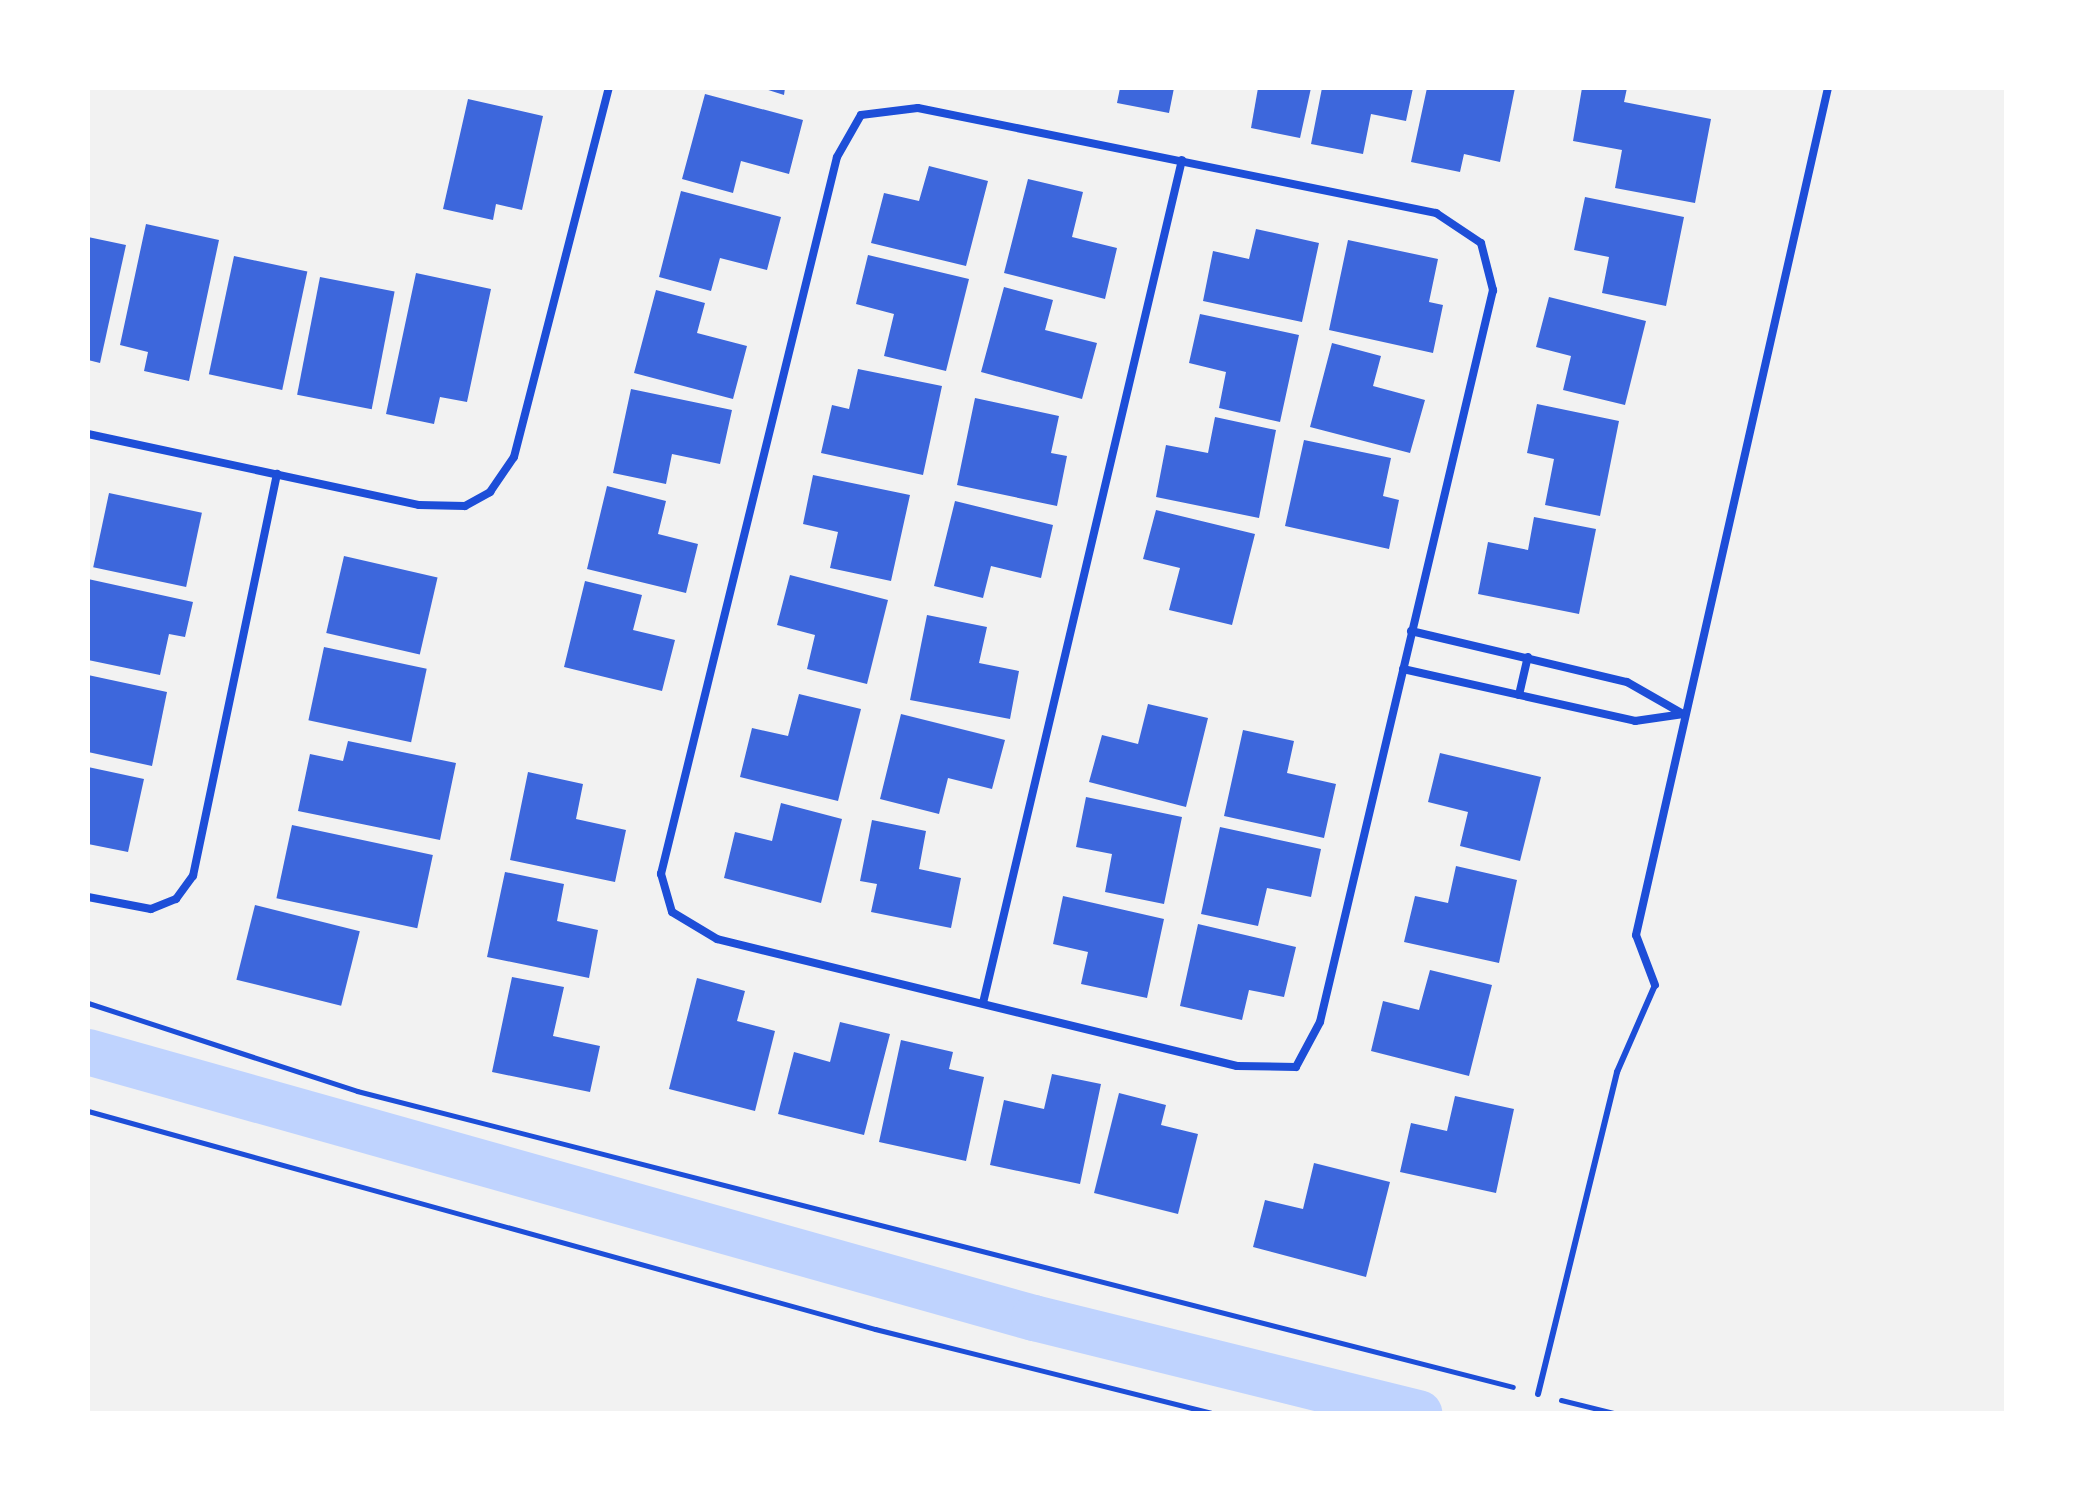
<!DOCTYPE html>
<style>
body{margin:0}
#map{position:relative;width:2094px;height:1501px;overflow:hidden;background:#f2f2f2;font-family:"Open Sans",sans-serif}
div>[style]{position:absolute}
.canal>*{height:46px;margin:-23px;padding:0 23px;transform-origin:23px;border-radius:23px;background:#bfd3fe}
.building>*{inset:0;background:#3d67dc;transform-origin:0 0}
.path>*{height:5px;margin:-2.5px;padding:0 2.5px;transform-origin:2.5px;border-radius:2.5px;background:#1d4ed8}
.service>*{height:6px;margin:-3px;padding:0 3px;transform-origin:3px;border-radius:3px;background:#1d4ed8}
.minor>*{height:8px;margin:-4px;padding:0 4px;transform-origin:4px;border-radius:4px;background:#1d4ed8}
span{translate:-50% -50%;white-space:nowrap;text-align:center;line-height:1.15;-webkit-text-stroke:6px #fff;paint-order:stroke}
.frame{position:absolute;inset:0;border:90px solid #fff;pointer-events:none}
</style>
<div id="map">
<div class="canal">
<i style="left:88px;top:1052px;width:983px;rotate:15.71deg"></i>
<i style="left:1034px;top:1318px;width:397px;rotate:13.9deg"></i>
</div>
<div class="building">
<i style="clip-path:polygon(762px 88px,785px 88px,784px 95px)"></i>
<i style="clip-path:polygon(1120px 88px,1174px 88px,1169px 113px,1117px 103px)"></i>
<i style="clip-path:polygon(1258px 88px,1311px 88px,1300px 138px,1251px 128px)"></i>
<i style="clip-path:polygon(1322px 88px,1413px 88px,1406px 121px,1371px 114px,1363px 154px,1311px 144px)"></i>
<i style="clip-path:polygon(1427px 88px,1515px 88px,1500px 162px,1464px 154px,1460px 172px,1411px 162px)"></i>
<i style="clip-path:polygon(1582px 88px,1627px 88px,1624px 102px,1711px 119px,1695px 203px,1615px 188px,1622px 150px,1573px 141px)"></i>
<i style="clip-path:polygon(705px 94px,803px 120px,789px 174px,741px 161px,733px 193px,682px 179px)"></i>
<i style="clip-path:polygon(468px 99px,543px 116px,522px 210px,496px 204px,493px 220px,443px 209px)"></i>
<i style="clip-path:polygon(929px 166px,988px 181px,966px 266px,871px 243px,884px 193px,919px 201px)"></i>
<i style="clip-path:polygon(1028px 179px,1083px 192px,1072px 237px,1117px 248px,1105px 299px,1004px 273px)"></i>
<i style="clip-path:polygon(681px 191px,781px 217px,767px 270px,720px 258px,711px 291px,659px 277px)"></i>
<i style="clip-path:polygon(1585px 197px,1684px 217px,1666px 306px,1602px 293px,1609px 257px,1574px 250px)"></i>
<i style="clip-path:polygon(146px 224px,219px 240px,189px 381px,144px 371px,148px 352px,120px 345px)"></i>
<i style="clip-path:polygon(1256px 229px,1319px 243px,1302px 322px,1203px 301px,1213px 251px,1249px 259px)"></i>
<i style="clip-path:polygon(88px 237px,126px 245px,100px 363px,88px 360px)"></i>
<i style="clip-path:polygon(1348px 240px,1438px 259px,1429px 302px,1443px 305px,1433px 353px,1329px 330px)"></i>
<i style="clip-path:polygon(868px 255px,969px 279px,946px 371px,884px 356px,894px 314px,856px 304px)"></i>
<i style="left:234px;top:256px;width:75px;height:121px;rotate:12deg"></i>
<i style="clip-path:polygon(416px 273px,491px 289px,467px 402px,440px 397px,434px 424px,386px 414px)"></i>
<i style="left:320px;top:277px;width:76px;height:120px;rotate:11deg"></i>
<i style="clip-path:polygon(1004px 287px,1053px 300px,1045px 330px,1097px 343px,1082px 399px,981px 372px)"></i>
<i style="clip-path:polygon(656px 290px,705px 303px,697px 333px,747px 346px,733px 399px,634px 373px)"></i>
<i style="clip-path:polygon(1549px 297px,1646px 321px,1625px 405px,1563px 390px,1571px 356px,1536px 347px)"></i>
<i style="clip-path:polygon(1200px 314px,1299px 335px,1280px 422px,1219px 408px,1226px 372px,1189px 363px)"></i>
<i style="clip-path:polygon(1332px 343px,1381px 356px,1373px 386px,1425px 400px,1410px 453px,1310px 427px)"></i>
<i style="clip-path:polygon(858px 369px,942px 386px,923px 475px,821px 453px,832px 405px,849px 409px)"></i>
<i style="clip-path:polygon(631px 389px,732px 410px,720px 464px,672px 454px,666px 484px,613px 473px)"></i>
<i style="clip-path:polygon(975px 398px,1059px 416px,1051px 453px,1067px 456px,1057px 506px,957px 485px)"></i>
<i style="clip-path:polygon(1537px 404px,1619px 421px,1600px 516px,1545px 505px,1554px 459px,1527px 453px)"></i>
<i style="clip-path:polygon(1215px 417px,1276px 430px,1259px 518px,1156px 497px,1166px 445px,1208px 453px)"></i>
<i style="clip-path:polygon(1304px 440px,1391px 458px,1383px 496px,1399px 500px,1389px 549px,1285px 526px)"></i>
<i style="clip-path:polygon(813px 475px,910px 495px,891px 581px,830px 568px,838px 532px,803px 524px)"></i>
<i style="clip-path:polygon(607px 486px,666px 501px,658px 534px,698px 544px,686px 593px,587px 569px)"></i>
<i style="left:109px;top:493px;width:95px;height:76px;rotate:12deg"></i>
<i style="clip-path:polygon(955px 501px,1053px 525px,1041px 578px,991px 566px,983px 598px,934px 586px)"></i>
<i style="clip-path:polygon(1156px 510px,1255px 534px,1232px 625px,1169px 610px,1180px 568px,1143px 559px)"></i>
<i style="clip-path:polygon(1534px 517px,1596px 529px,1579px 614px,1478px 594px,1488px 542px,1528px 550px)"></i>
<i style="left:344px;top:556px;width:96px;height:79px;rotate:13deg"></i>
<i style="clip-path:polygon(790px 575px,888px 600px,867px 684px,807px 669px,815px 635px,777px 625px)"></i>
<i style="clip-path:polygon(88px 579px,193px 602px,185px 637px,169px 634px,160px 675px,88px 660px)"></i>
<i style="clip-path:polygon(585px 581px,642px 595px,633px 630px,675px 640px,662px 691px,564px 667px)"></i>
<i style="clip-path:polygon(927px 615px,987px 627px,979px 663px,1019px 671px,1010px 719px,910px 700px)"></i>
<i style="left:324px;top:647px;width:105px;height:75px;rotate:12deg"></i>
<i style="clip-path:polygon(88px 675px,167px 692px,152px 766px,88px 752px)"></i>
<i style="clip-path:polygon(799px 694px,861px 709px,838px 801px,740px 777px,752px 728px,788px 736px)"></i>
<i style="clip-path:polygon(1148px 704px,1208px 718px,1186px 807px,1089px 782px,1102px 735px,1138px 744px)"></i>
<i style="clip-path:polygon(901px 714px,1005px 740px,992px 789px,948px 778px,939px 814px,880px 799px)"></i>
<i style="clip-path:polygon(1243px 730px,1294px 741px,1287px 773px,1336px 784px,1324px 838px,1224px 816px)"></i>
<i style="clip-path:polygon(348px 741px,456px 763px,440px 840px,298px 811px,310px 754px,343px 761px)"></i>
<i style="clip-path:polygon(1440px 753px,1541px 777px,1520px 861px,1460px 846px,1468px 812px,1428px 802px)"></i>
<i style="clip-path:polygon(88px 767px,144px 779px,128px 852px,88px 844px)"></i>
<i style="clip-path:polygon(528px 772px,583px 784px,576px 819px,626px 830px,615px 882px,510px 860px)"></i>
<i style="clip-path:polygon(1086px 797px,1182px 817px,1164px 904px,1105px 892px,1112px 854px,1076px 847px)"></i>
<i style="clip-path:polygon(781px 803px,842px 819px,821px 903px,724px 878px,735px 832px,772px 841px)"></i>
<i style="clip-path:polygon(872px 820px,926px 831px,919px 869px,961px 878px,951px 928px,871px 912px,877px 884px,860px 881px)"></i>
<i style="left:292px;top:825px;width:144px;height:75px;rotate:12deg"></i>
<i style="clip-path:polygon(1220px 827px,1321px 849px,1311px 897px,1267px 888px,1258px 926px,1201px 914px)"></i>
<i style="clip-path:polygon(1456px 866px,1517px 880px,1499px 963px,1404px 942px,1415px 896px,1448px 903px)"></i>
<i style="clip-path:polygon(505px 872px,564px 884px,557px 921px,598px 930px,589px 978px,487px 957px)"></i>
<i style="clip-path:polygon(1063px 896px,1164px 919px,1147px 998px,1081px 984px,1088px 952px,1053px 944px)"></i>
<i style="left:255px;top:905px;width:108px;height:77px;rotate:14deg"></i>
<i style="clip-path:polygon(1198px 924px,1296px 947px,1284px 997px,1249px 990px,1242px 1020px,1180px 1006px)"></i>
<i style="clip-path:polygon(1430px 970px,1492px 985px,1469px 1076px,1371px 1051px,1383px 1001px,1419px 1010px)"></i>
<i style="clip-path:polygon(512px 977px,564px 987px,553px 1036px,600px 1046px,590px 1092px,492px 1072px)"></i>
<i style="clip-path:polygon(697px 978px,745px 991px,737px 1021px,775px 1031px,755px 1111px,669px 1089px)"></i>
<i style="clip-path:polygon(840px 1022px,890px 1034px,864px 1135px,778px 1114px,794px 1052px,830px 1062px)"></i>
<i style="clip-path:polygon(901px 1040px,953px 1052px,949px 1069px,984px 1077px,966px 1161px,879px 1142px)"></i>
<i style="clip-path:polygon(1052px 1074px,1101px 1084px,1080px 1184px,990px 1165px,1004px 1100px,1044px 1109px)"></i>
<i style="clip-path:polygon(1119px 1093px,1166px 1105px,1161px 1125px,1198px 1134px,1178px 1214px,1094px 1193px)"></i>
<i style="clip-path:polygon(1455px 1096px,1514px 1109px,1496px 1193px,1400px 1172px,1411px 1123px,1447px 1131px)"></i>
<i style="clip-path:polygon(1314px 1163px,1390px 1182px,1366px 1277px,1253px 1247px,1265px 1200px,1303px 1209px)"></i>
</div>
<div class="path">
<i style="left:88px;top:1003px;width:283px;rotate:18.1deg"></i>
<i style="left:357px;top:1091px;width:1193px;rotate:14.36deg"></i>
<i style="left:88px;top:1111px;width:817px;rotate:15.48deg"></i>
<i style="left:875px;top:1329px;width:346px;rotate:14deg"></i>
<i style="left:1561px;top:1400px;width:55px;rotate:13.8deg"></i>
</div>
<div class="service">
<i style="left:1538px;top:1394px;width:332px;rotate:-76.2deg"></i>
<i style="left:1617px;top:1072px;width:95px;rotate:-66.4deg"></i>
</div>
<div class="minor">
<i style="left:918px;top:108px;width:529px;rotate:11.46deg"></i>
<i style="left:1436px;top:213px;width:54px;rotate:33.7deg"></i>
<i style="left:1481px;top:243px;width:49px;rotate:75.7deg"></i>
<i style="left:1493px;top:290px;width:752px;rotate:103.3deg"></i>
<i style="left:1320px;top:1022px;width:51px;rotate:118.1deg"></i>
<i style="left:1296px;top:1067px;width:59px;rotate:-179deg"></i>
<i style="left:1237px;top:1066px;width:535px;rotate:-166.28deg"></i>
<i style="left:717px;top:939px;width:52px;rotate:-149deg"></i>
<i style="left:672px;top:912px;width:40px;rotate:-106deg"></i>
<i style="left:661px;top:874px;width:738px;rotate:-76.21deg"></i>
<i style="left:837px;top:157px;width:48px;rotate:-60.3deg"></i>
<i style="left:861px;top:115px;width:57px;rotate:-7deg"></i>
<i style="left:88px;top:434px;width:339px;rotate:12.1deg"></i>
<i style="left:419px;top:505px;width:46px;rotate:1.2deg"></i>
<i style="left:465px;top:506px;width:29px;rotate:-29deg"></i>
<i style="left:490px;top:492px;width:42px;rotate:-55.6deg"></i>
<i style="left:514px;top:457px;width:381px;rotate:-75.6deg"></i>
<i style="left:1411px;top:631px;width:222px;rotate:13.3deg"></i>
<i style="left:1627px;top:682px;width:64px;rotate:29.7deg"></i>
<i style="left:1403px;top:669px;width:238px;rotate:12.6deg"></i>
<i style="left:1635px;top:721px;width:49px;rotate:-8.3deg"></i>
<i style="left:1519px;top:695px;width:39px;rotate:-77deg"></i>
<i style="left:88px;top:897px;width:64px;rotate:10.8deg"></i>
<i style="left:151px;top:909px;width:27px;rotate:-22deg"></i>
<i style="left:176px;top:899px;width:29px;rotate:-54deg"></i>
<i style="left:193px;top:876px;width:411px;rotate:-78.2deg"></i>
<i style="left:1655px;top:985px;width:53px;rotate:-110.8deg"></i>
<i style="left:1636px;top:935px;width:868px;rotate:-77.23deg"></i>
<i style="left:983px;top:1003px;width:866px;rotate:-76.72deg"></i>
</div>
<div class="frame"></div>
</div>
